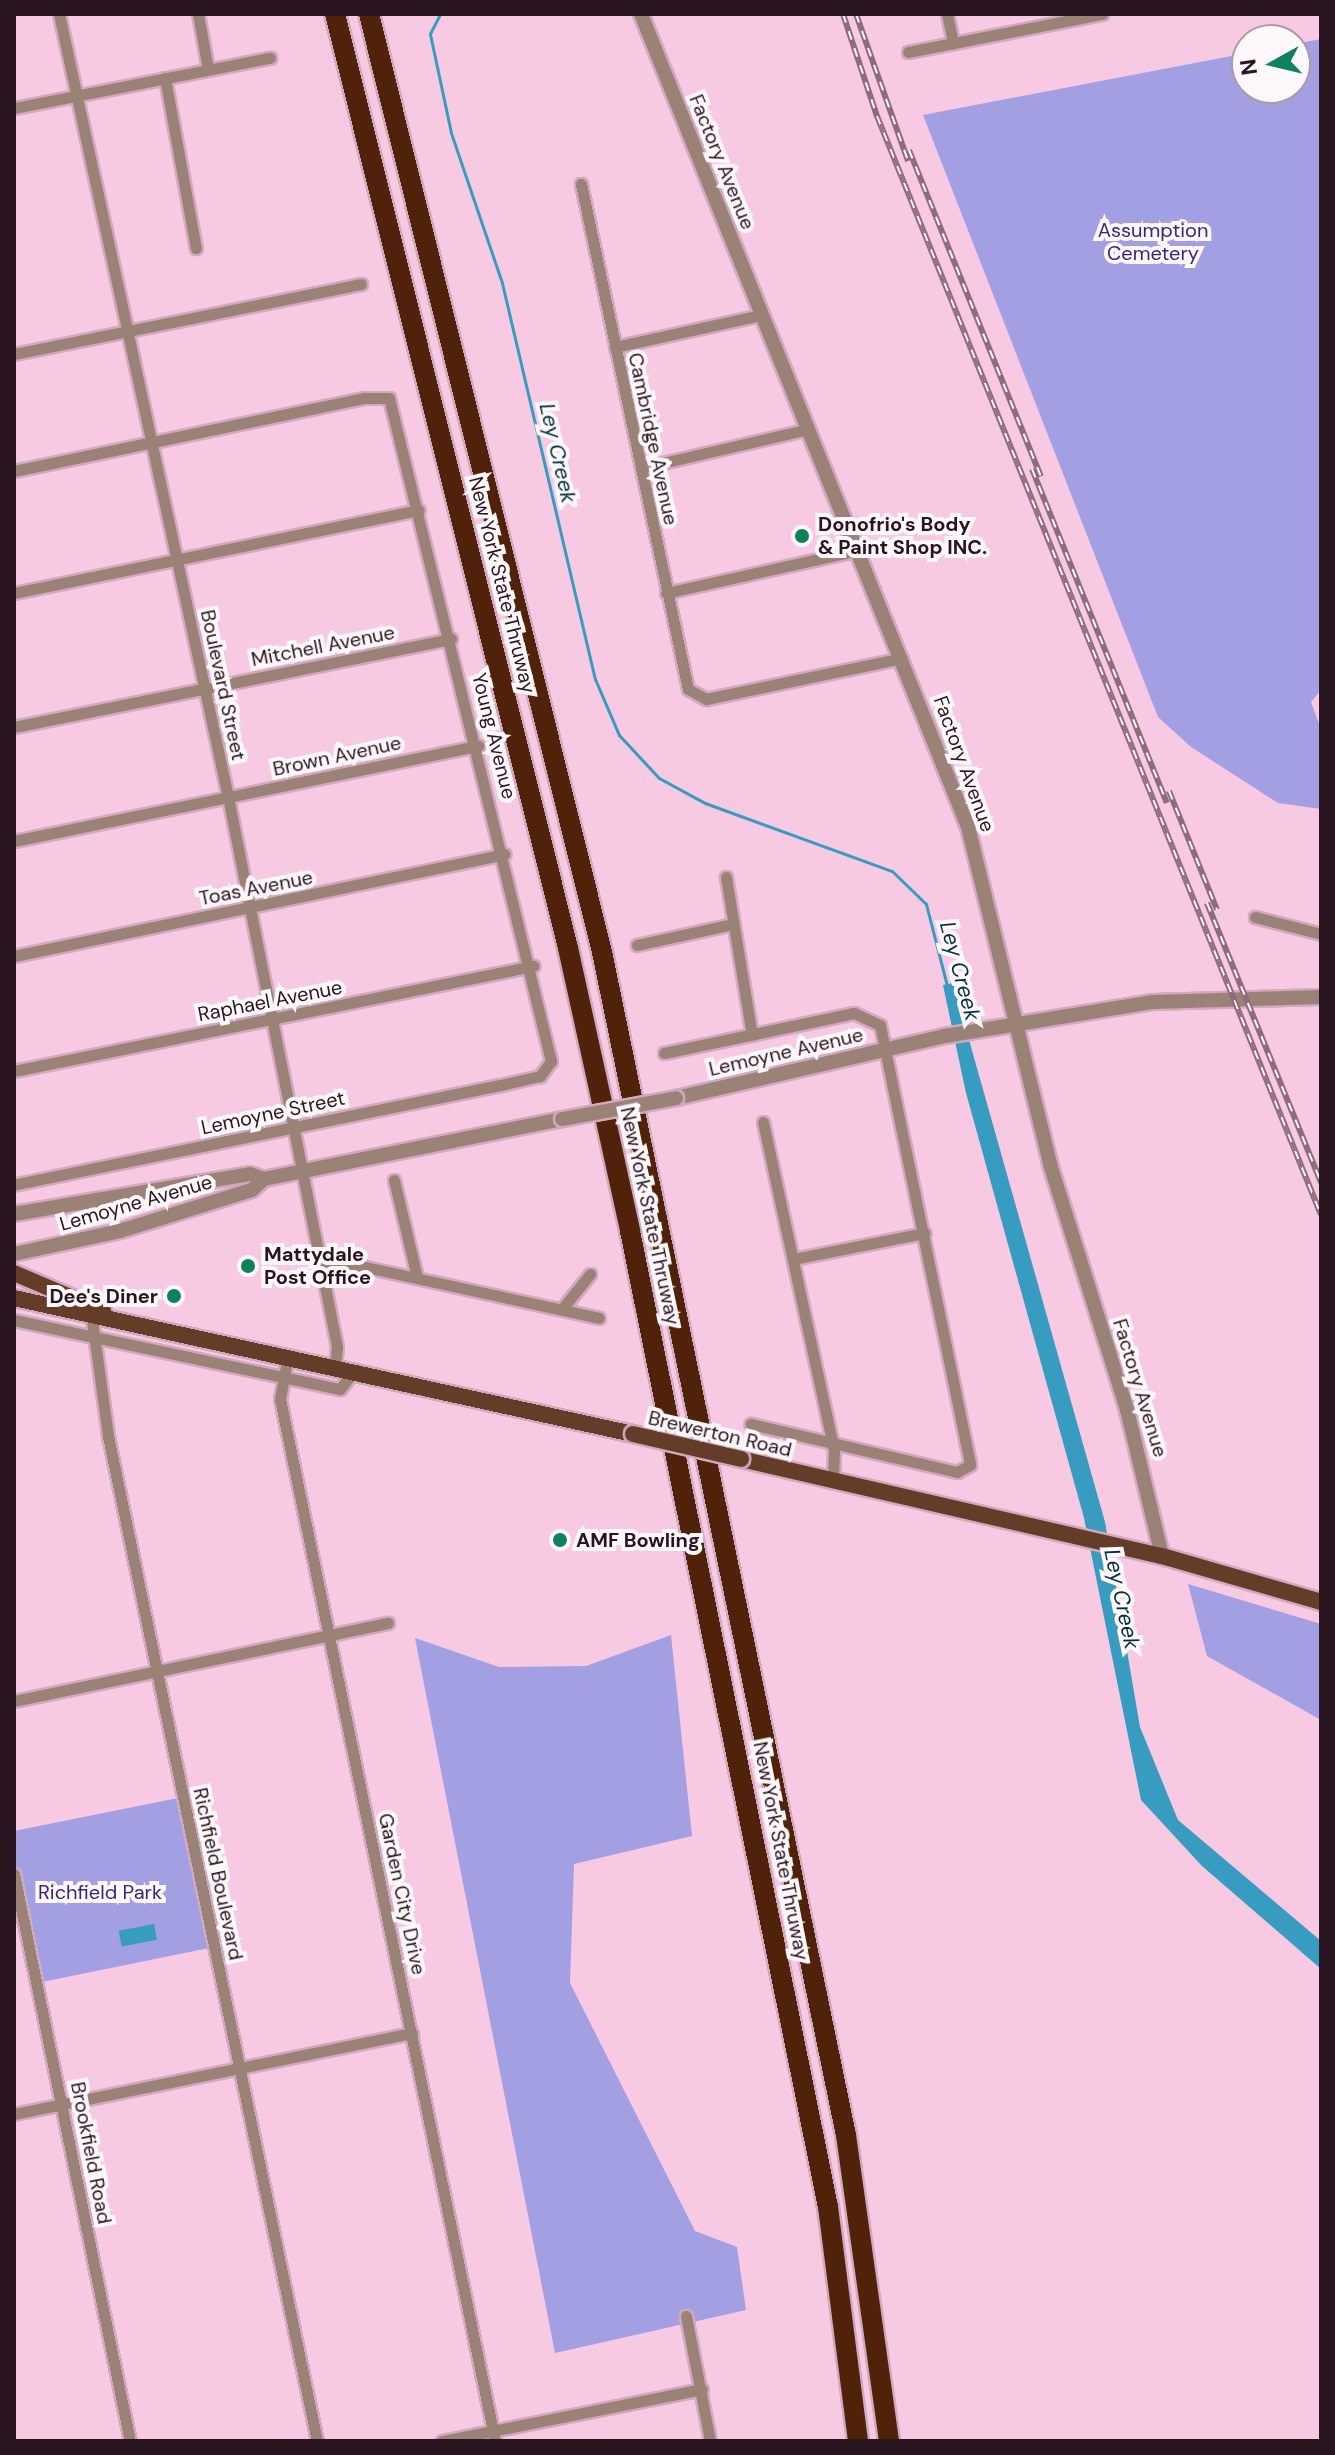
<!DOCTYPE html>
<style>
body{margin:0}
#map{position:relative;width:1335px;height:2455px;overflow:hidden;background:#f8c9e2;font-family:"DM Sans",sans-serif}
div>[style]{position:absolute}
.green>*{inset:0;background:#a29fe3}
.water>*{inset:0;background:#379cbf;transform-origin:0 0}
.stream>*{height:3px;margin:-1.5px;padding:0 1.5px;transform-origin:1.5px;border-radius:1.5px;background:#379cbf}
.roads{filter:drop-shadow(2px 0 #d3a9bf) drop-shadow(-2px 0 #d3a9bf) drop-shadow(0 2px #d3a9bf) drop-shadow(0 -2px #d3a9bf)}
.minor>*{height:11px;margin:-5.5px;padding:0 5.5px;transform-origin:5.5px;border-radius:5.5px;background:#9b8277}
.tertiary>*{height:14px;margin:-7px;padding:0 7px;transform-origin:7px;border-radius:7px;background:#9b8277}
.primary>*{height:16px;margin:-8px;padding:0 8px;transform-origin:8px;border-radius:8px;background:#653c28}
.motorway>*{height:20px;margin:-10px;padding:0 10px;transform-origin:10px;border-radius:10px;background:#50220a}
.rail>*{height:6px;margin-top:-3px;transform-origin:0;background:repeating-linear-gradient(90deg,#fef8fb 0 9px,#8e6c7e 0 18px);box-sizing:border-box;border-block:2px solid #8e6c7e}
.bridges{filter:drop-shadow(2px 0 #d3a9bf) drop-shadow(-2px 0 #d3a9bf) drop-shadow(0 2px #d3a9bf) drop-shadow(0 -2px #d3a9bf)}
.tertiary-bridge>*{height:14px;margin:-7px;padding:0 7px;transform-origin:7px;border-radius:7px;background:#9b8277}
.primary-bridge>*{height:16px;margin:-8px;padding:0 8px;transform-origin:8px;border-radius:8px;background:#653c28}
.dots>*{width:22px;height:22px;translate:-50% -50%;box-sizing:border-box;border:4px solid #fef8fb;border-radius:50%}
span{translate:-50% -50%;white-space:nowrap;text-align:center;line-height:1.15;-webkit-text-stroke:8px #fef8fb;paint-order:stroke}
.street-label{font-size:20px;color:#291520}
.park-label{font-size:20px;color:#36267a}
.poi-label{font-size:20px;color:#291520;font-weight:700}
.left{translate:0 -50%;text-align:left}
.right{translate:-100% -50%;text-align:right}
.water-label{font-size:22px;color:#01303f;font-style:italic}
.frame{position:absolute;inset:0;border:16px solid #291520;pointer-events:none}
.north{position:absolute;left:1231px;top:24px;width:80px;height:80px;box-sizing:border-box;background:#fef8fb;border:2px solid #a99da3;border-radius:50%;rotate:262deg;font-size:22px;font-weight:700;line-height:32px;text-align:center;color:#291520}
.north::after{content:'';display:block;margin:auto;width:28px;height:36px;background:#10815f;clip-path:polygon(50% 0,100% 100%,50% 72%,0 100%)}
</style>
<div id="map">
<div class="green">
<i style="clip-path:polygon(1321px 39px,1321px 690px,1311px 702px,1321px 729px,1321px 809px,1278px 803px,1191px 747px,1158px 717px,923px 115px,1247px 53px,1247px 88px,1295px 88px,1295px 44px)"></i>
<i style="clip-path:polygon(1188px 1584px,1321px 1624px,1321px 1720px,1207px 1656px)"></i>
<i style="clip-path:polygon(671px 1635px,692px 1836px,574px 1864px,570px 1983px,695px 2231px,737px 2247px,746px 2310px,555px 2353px,415px 1638px,499px 1667px,586px 1666px)"></i>
<i style="clip-path:polygon(183px 1797px,214px 1947px,37px 1983px,14px 1874px,14px 1831px)"></i>
</div>
<div class="water">
<i style="clip-path:polygon(953px 983px,1105px 1522px,1140px 1727px,1178px 1820px,1321px 1941px,1321px 1969px,1202px 1866px,1141px 1800px,1084px 1518px,966px 1093px,943px 985px)"></i>
<i style="left:154px;top:1924px;width:16px;height:36px;rotate:79deg"></i>
</div>
<div class="stream">
<i style="left:440px;top:14px;width:22px;rotate:117deg"></i>
<i style="left:430px;top:34px;width:101px;rotate:78deg"></i>
<i style="left:451px;top:133px;width:158px;rotate:71.2deg"></i>
<i style="left:502px;top:283px;width:407px;rotate:76.8deg"></i>
<i style="left:595px;top:679px;width:61px;rotate:66.8deg"></i>
<i style="left:619px;top:735px;width:59px;rotate:47.1deg"></i>
<i style="left:659px;top:778px;width:52px;rotate:28.5deg"></i>
<i style="left:705px;top:803px;width:199px;rotate:20deg"></i>
<i style="left:892px;top:871px;width:47px;rotate:44.1deg"></i>
<i style="left:926px;top:904px;width:85px;rotate:75.6deg"></i>
</div>
<div class="roads">
<div class="minor">
<i style="left:59px;top:14px;width:801px;rotate:77.82deg"></i>
<i style="left:228px;top:797px;width:561px;rotate:78.79deg"></i>
<i style="left:337px;top:1347px;width:19px;rotate:96deg"></i>
<i style="left:198px;top:14px;width:56px;rotate:79.7deg"></i>
<i style="left:947px;top:14px;width:30px;rotate:78deg"></i>
<i style="left:908px;top:52px;width:198px;rotate:-11.1deg"></i>
<i style="left:165px;top:78px;width:173px;rotate:79.7deg"></i>
<i style="left:14px;top:108px;width:261px;rotate:-11.1deg"></i>
<i style="left:581px;top:184px;width:516px;rotate:78.04deg"></i>
<i style="left:688px;top:689px;width:21px;rotate:29deg"></i>
<i style="left:706px;top:699px;width:200px;rotate:-11.8deg"></i>
<i style="left:615px;top:347px;width:149px;rotate:-12.4deg"></i>
<i style="left:14px;top:354px;width:354px;rotate:-11.4deg"></i>
<i style="left:641px;top:468px;width:171px;rotate:-13.1deg"></i>
<i style="left:14px;top:471px;width:358px;rotate:-11.8deg"></i>
<i style="left:364px;top:398px;width:25px"></i>
<i style="left:389px;top:398px;width:683px;rotate:76.27deg"></i>
<i style="left:551px;top:1061px;width:19px;rotate:126deg"></i>
<i style="left:540px;top:1076px;width:41px;rotate:167.3deg"></i>
<i style="left:500px;top:1085px;width:496px;rotate:168.4deg"></i>
<i style="left:14px;top:593px;width:413px;rotate:-11.6deg"></i>
<i style="left:666px;top:593px;width:197px;rotate:-12.6deg"></i>
<i style="left:14px;top:727px;width:446px;rotate:-11.4deg"></i>
<i style="left:14px;top:841px;width:474px;rotate:-11.6deg"></i>
<i style="left:726px;top:877px;width:160px;rotate:80.7deg"></i>
<i style="left:1255px;top:917px;width:68px;rotate:14.4deg"></i>
<i style="left:637px;top:945px;width:98px;rotate:-12.3deg"></i>
<i style="left:14px;top:956px;width:501px;rotate:-11.74deg"></i>
<i style="left:664px;top:1053px;width:194px;rotate:-11.9deg"></i>
<i style="left:854px;top:1013px;width:29px;rotate:25deg"></i>
<i style="left:880px;top:1025px;width:449px;rotate:78.4deg"></i>
<i style="left:970px;top:1465px;width:15px;rotate:152deg"></i>
<i style="left:957px;top:1472px;width:212px;rotate:-166.9deg"></i>
<i style="left:14px;top:1071px;width:530px;rotate:-11.44deg"></i>
<i style="left:763px;top:1122px;width:337px;rotate:77.8deg"></i>
<i style="left:834px;top:1451px;width:29px;rotate:92deg"></i>
<i style="left:394px;top:1180px;width:100px;rotate:76.7deg"></i>
<i style="left:793px;top:1259px;width:134px;rotate:-11.2deg"></i>
<i style="left:321px;top:1264px;width:17px;rotate:-10deg"></i>
<i style="left:338px;top:1261px;width:267px;rotate:12.3deg"></i>
<i style="left:562px;top:1309px;width:45px;rotate:-51.3deg"></i>
<i style="left:91px;top:1313px;width:124px;rotate:82.1deg"></i>
<i style="left:108px;top:1436px;width:1027px;rotate:78.25deg"></i>
<i style="left:14px;top:1320px;width:333px;rotate:12deg"></i>
<i style="left:340px;top:1389px;width:23px;rotate:-52deg"></i>
<i style="left:288px;top:1355px;width:45px;rotate:100.3deg"></i>
<i style="left:280px;top:1399px;width:1064px;rotate:78.34deg"></i>
<i style="left:14px;top:1701px;width:382px;rotate:-11.8deg"></i>
<i style="left:14px;top:1874px;width:579px;rotate:78.44deg"></i>
<i style="left:14px;top:2114px;width:406px;rotate:-11.5deg"></i>
<i style="left:686px;top:2316px;width:127px;rotate:79.1deg"></i>
<i style="left:442px;top:2441px;width:265px;rotate:-11.3deg"></i>
</div>
<div class="tertiary">
<i style="left:641px;top:14px;width:876px;rotate:68.09deg"></i>
<i style="left:968px;top:827px;width:347px;rotate:76.3deg"></i>
<i style="left:1050px;top:1164px;width:258px;rotate:72.6deg"></i>
<i style="left:1127px;top:1410px;width:150px;rotate:76.5deg"></i>
<i style="left:676px;top:1098px;width:276px;rotate:-13deg"></i>
<i style="left:945px;top:1036px;width:211px;rotate:-9.3deg"></i>
<i style="left:1153px;top:1002px;width:168px;rotate:-1.7deg"></i>
<i style="left:14px;top:1214px;width:239px;rotate:-9.6deg"></i>
<i style="left:250px;top:1174px;width:15px;rotate:20deg"></i>
<i style="left:14px;top:1254px;width:108px;rotate:-12.2deg"></i>
<i style="left:120px;top:1231px;width:138px;rotate:-17.3deg"></i>
<i style="left:252px;top:1190px;width:16px;rotate:-43deg"></i>
<i style="left:264px;top:1179px;width:304px;rotate:-11.4deg"></i>
</div>
<div class="primary">
<i style="left:14px;top:1273px;width:97px;rotate:23.1deg"></i>
<i style="left:14px;top:1298px;width:634px;rotate:12.39deg"></i>
<i style="left:741px;top:1459px;width:432px;rotate:13deg"></i>
<i style="left:1162px;top:1556px;width:166px;rotate:16.1deg"></i>
</div>
<div class="motorway">
<i style="left:335px;top:14px;width:963px;rotate:75.99deg"></i>
<i style="left:568px;top:948px;width:290px;rotate:77.6deg"></i>
<i style="left:630px;top:1231px;width:996px;rotate:78.53deg"></i>
<i style="left:828px;top:2207px;width:236px;rotate:82.7deg"></i>
<i style="left:369px;top:14px;width:967px;rotate:76.05deg"></i>
<i style="left:602px;top:952px;width:1208px;rotate:78.35deg"></i>
<i style="left:846px;top:2135px;width:309px;rotate:82deg"></i>
</div>
</div>
<div class="rail">
<i style="left:843px;top:14px;width:108px;rotate:71.6deg"></i>
<i style="left:877px;top:116px;width:1185px;rotate:68deg"></i>
<i style="left:856px;top:14px;width:156px;rotate:70.5deg"></i>
<i style="left:909px;top:150px;width:352px;rotate:68deg"></i>
<i style="left:1032px;top:469px;width:360px;rotate:68deg"></i>
<i style="left:1169px;top:791px;width:128px;rotate:68deg"></i>
<i style="left:1207px;top:903px;width:302px;rotate:67.8deg"></i>
</div>
<div class="bridges">
<div class="tertiary-bridge">
<i style="left:562px;top:1119px;width:116px;rotate:-10.4deg"></i>
</div>
<div class="primary-bridge">
<i style="left:633px;top:1434px;width:111px;rotate:13deg"></i>
</div>
</div>
<div class="dots">
<i style="left:802px;top:536px;background:#10815f"></i>
<i style="left:248px;top:1266px;background:#10815f"></i>
<i style="left:174px;top:1296px;background:#10815f"></i>
<i style="left:560px;top:1540px;background:#10815f"></i>
</div>
<div class="street-label">
<span style="left:722px;top:162px;rotate:68deg">Factory Avenue</span>
<span style="left:653px;top:439px;rotate:78deg">Cambridge Avenue</span>
<span style="left:502px;top:585px;rotate:76deg">New York State Thruway</span>
<span style="left:323px;top:646px;rotate:-11deg">Mitchell Avenue</span>
<span style="left:223px;top:685px;rotate:78deg">Boulevard Street</span>
<span style="left:494px;top:736px;rotate:76deg">Young Avenue</span>
<span style="left:337px;top:756px;rotate:-12deg">Brown Avenue</span>
<span style="left:964px;top:764px;rotate:70deg">Factory Avenue</span>
<span style="left:256px;top:888px;rotate:-11deg">Toas Avenue</span>
<span style="left:270px;top:1001px;rotate:-11deg">Raphael Avenue</span>
<span style="left:786px;top:1052px;rotate:-13deg">Lemoyne Avenue</span>
<span style="left:273px;top:1113px;rotate:-12deg">Lemoyne Street</span>
<span style="left:136px;top:1203px;rotate:-16deg">Lemoyne Avenue</span>
<span style="left:650px;top:1216px;rotate:78deg">New York State Thruway</span>
<span style="left:1140px;top:1388px;rotate:73deg">Factory Avenue</span>
<span style="left:720px;top:1434px;rotate:13deg">Brewerton Road</span>
<span style="left:781px;top:1851px;rotate:79deg">New York State Thruway</span>
<span style="left:218px;top:1874px;rotate:78deg">Richfield Boulevard</span>
<span style="left:402px;top:1894px;rotate:78deg">Garden City Drive</span>
<span style="left:91px;top:2153px;rotate:79deg">Brookfield Road</span>
</div>
<div class="park-label">
<span style="left:1153px;top:242px">Assumption<br>Cemetery</span>
<span style="left:100px;top:1892px">Richfield Park</span>
</div>
<div class="poi-label">
<span class="left" style="left:818px;top:536px">Donofrio's Body<br>&amp; Paint Shop INC.</span>
<span class="left" style="left:264px;top:1266px">Mattydale<br>Post Office</span>
<span class="right" style="left:158px;top:1296px">Dee's Diner</span>
<span class="left" style="left:576px;top:1540px">AMF Bowling</span>
</div>
<div class="water-label">
<span style="left:558px;top:453px;rotate:77deg">Ley Creek</span>
<span style="left:960px;top:971px;rotate:75deg">Ley Creek</span>
<span style="left:1122px;top:1599px;rotate:78deg">Ley Creek</span>
</div>
<div class="frame"></div>
<div class="north">N</div>
</div>
